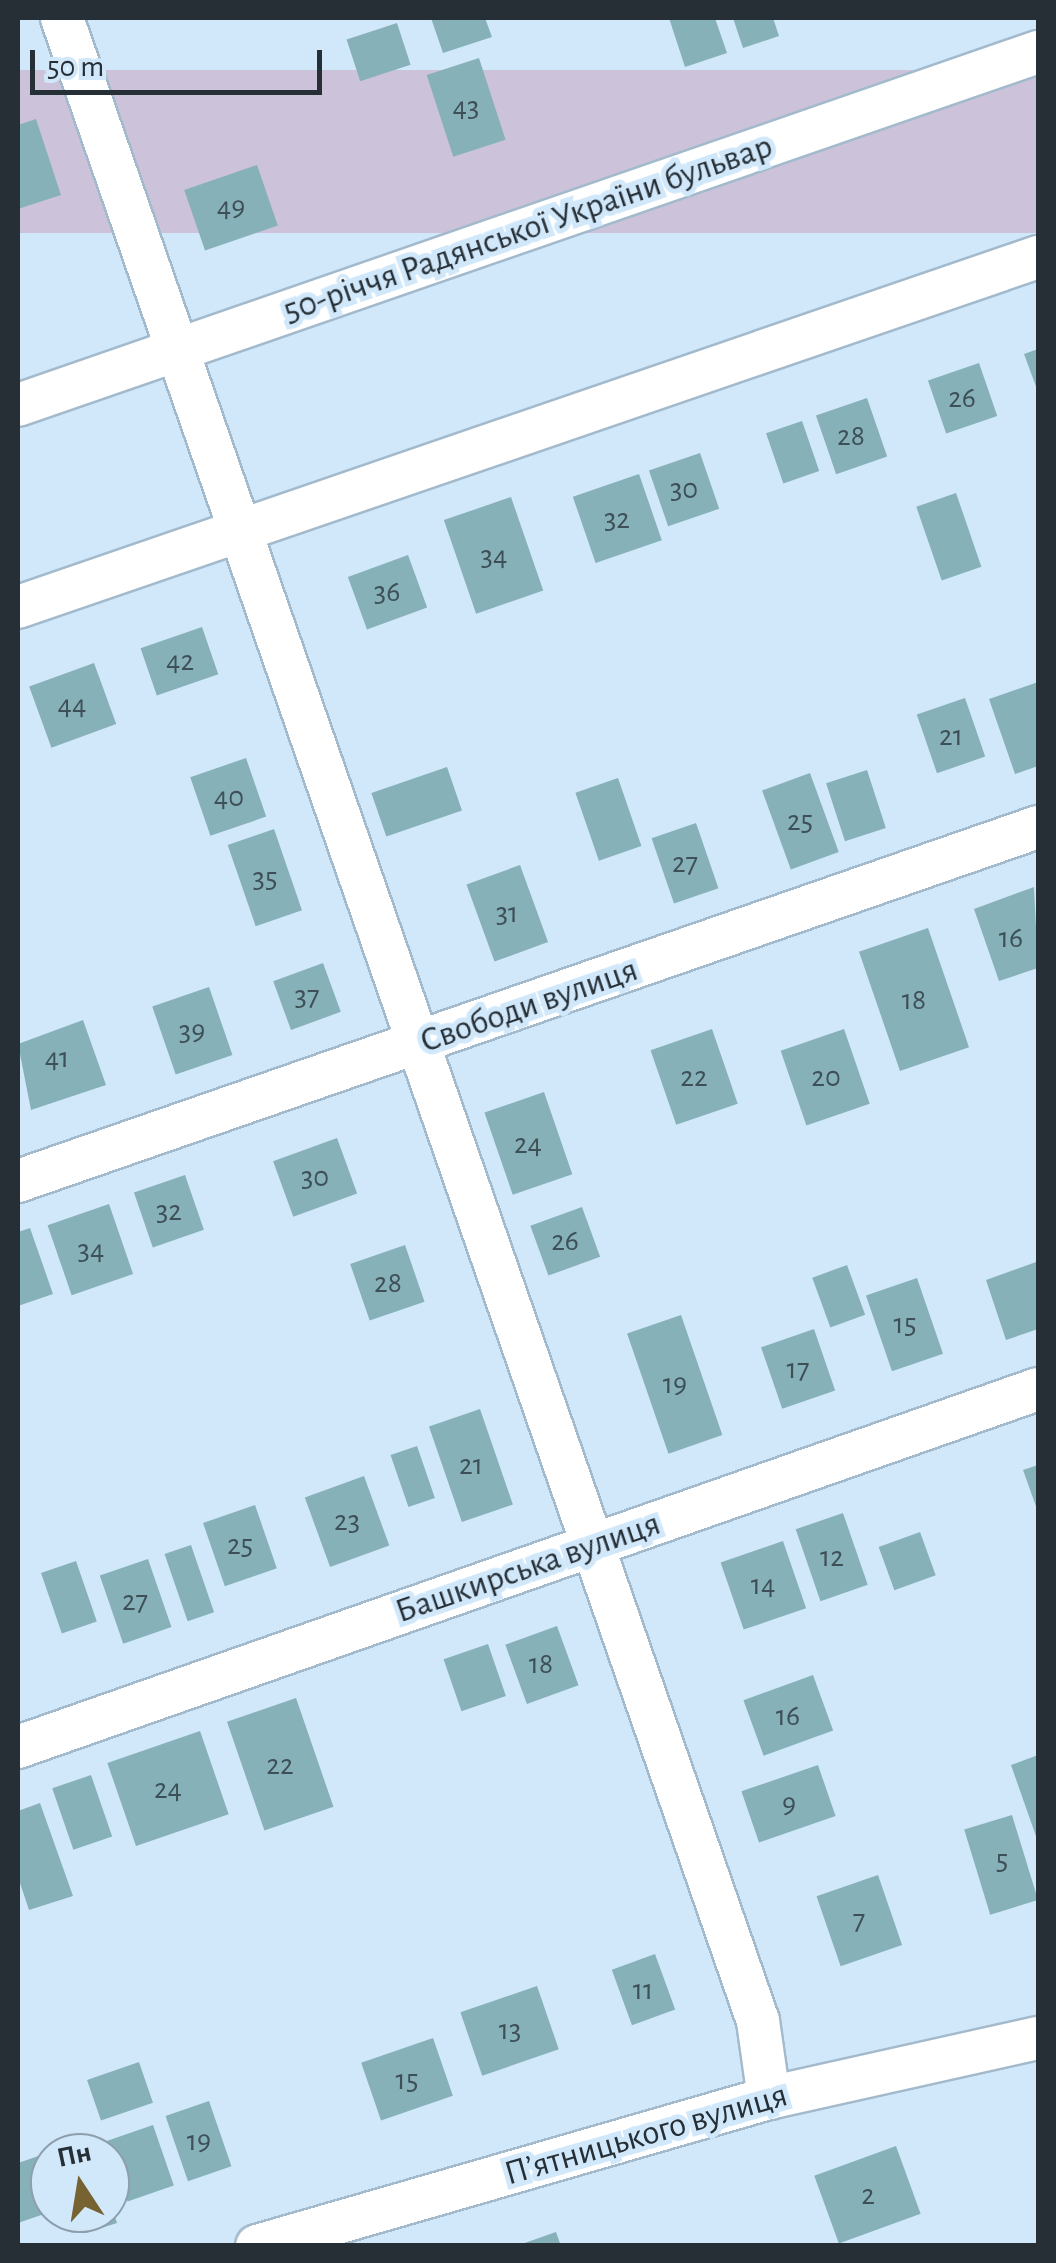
<!DOCTYPE html>
<meta charset="utf-8">
<style>
body{margin:0}
#map{position:relative;width:1056px;height:2263px;overflow:hidden;background:#d1e8fb;font-family:"Alegreya Sans",sans-serif}
div>[style]{position:absolute}
.green>*{inset:0;background:#ccc3da;transform-origin:0 0}
.building>*{inset:0;background:#87b1b9;transform-origin:0 0}
.roads{filter:drop-shadow(2px 0 #a3bacc) drop-shadow(-2px 0 #a3bacc) drop-shadow(0 2px #a3bacc) drop-shadow(0 -2px #a3bacc)}
.minor>*{height:42px;margin:-21px;padding:0 21px;transform-origin:21px;border-radius:21px;background:#fff}
span{translate:-50% -50%;white-space:nowrap;text-align:center;line-height:1.15;-webkit-text-stroke:10px #d1e8fb;paint-order:stroke}
.number-label{font-size:30px;color:#3e5057}
.number-label span{-webkit-text-stroke-width:0}
.street-label{font-size:35px;color:#262f36}
.frame{position:absolute;inset:0;border:20px solid #262f36;pointer-events:none}
.north{position:absolute;left:30px;top:2133px;width:100px;height:100px;box-sizing:border-box;background:#d1e8fb;border:2px solid #8d9eac;border-radius:50%;rotate:348deg;font-size:28px;font-weight:700;line-height:40px;text-align:center;color:#262f36}
.north::after{content:'';display:block;margin:auto;width:35px;height:45px;background:#776332;clip-path:polygon(50% 0,100% 100%,50% 72%,0 100%)}
.scale{position:absolute;left:30px;top:50px;width:292px;height:45px;box-sizing:border-box;border:5px solid #262f36;border-top:0;padding-left:12px;font-size:30px;line-height:35px;white-space:nowrap;color:#262f36;-webkit-text-stroke:8px #d1e8fb;paint-order:stroke}
</style>
<div id="map">
<div class="green">
<i style="left:1038px;top:70px;width:163px;height:1079px;rotate:90deg"></i>
</div>
<div class="building">
<i style="clip-path:polygon(431px 18px,485px 18px,492px 37px,443px 53px)"></i>
<i style="clip-path:polygon(669px 18px,715px 18px,727px 53px,685px 67px)"></i>
<i style="clip-path:polygon(733px 18px,773px 18px,779px 36px,743px 48px)"></i>
<i style="left:397px;top:23px;width:44px;height:53px;rotate:72deg"></i>
<i style="left:479px;top:58px;width:86px;height:55px;rotate:72deg"></i>
<i style="clip-path:polygon(36px 119px,61px 195px,18px 209px,18px 125px)"></i>
<i style="left:257px;top:165px;width:64px;height:77px;rotate:71deg"></i>
<i style="clip-path:polygon(1038px 349px,1038px 392px,1024px 354px)"></i>
<i style="left:979px;top:363px;width:56px;height:54px;rotate:71deg"></i>
<i style="left:867px;top:398px;width:62px;height:54px;rotate:71deg"></i>
<i style="left:802px;top:421px;width:53px;height:38px;rotate:71deg"></i>
<i style="left:700px;top:453px;width:59px;height:54px;rotate:71deg"></i>
<i style="left:639px;top:474px;width:70px;height:70px;rotate:71deg"></i>
<i style="left:956px;top:493px;width:78px;height:42px;rotate:71deg"></i>
<i style="left:511px;top:497px;width:99px;height:71px;rotate:71deg"></i>
<i style="left:408px;top:555px;width:56px;height:64px;rotate:70deg"></i>
<i style="left:202px;top:627px;width:50px;height:65px;rotate:71deg"></i>
<i style="left:94px;top:663px;width:65px;height:69px;rotate:70deg"></i>
<i style="clip-path:polygon(1038px 682px,1038px 766px,1015px 774px,989px 699px)"></i>
<i style="left:965px;top:698px;width:62px;height:51px;rotate:71deg"></i>
<i style="left:246px;top:758px;width:62px;height:59px;rotate:71deg"></i>
<i style="left:447px;top:767px;width:46px;height:80px;rotate:71deg"></i>
<i style="left:867px;top:770px;width:61px;height:43px;rotate:72deg"></i>
<i style="left:810px;top:773px;width:84px;height:51px;rotate:70deg"></i>
<i style="left:618px;top:778px;width:72px;height:45px;rotate:71deg"></i>
<i style="left:696px;top:823px;width:69px;height:47px;rotate:71deg"></i>
<i style="left:274px;top:829px;width:86px;height:49px;rotate:71deg"></i>
<i style="left:520px;top:865px;width:82px;height:57px;rotate:70deg"></i>
<i style="clip-path:polygon(1034px 887px,1038px 968px,999px 981px,974px 909px)"></i>
<i style="left:928px;top:928px;width:126px;height:73px;rotate:71deg"></i>
<i style="left:323px;top:963px;width:52px;height:53px;rotate:70deg"></i>
<i style="left:209px;top:987px;width:72px;height:60px;rotate:71deg"></i>
<i style="clip-path:polygon(83px 1020px,106px 1085px,31px 1110px,18px 1044px)"></i>
<i style="left:712px;top:1029px;width:79px;height:65px;rotate:71deg"></i>
<i style="left:844px;top:1029px;width:79px;height:67px;rotate:71deg"></i>
<i style="left:544px;top:1092px;width:87px;height:63px;rotate:71deg"></i>
<i style="left:337px;top:1138px;width:59px;height:68px;rotate:70deg"></i>
<i style="left:185px;top:1175px;width:58px;height:54px;rotate:71deg"></i>
<i style="left:109px;top:1204px;width:74px;height:65px;rotate:71deg"></i>
<i style="left:582px;top:1207px;width:53px;height:55px;rotate:70deg"></i>
<i style="clip-path:polygon(30px 1228px,53px 1294px,18px 1306px,18px 1232px)"></i>
<i style="left:405px;top:1245px;width:60px;height:58px;rotate:71deg"></i>
<i style="clip-path:polygon(1036px 1262px,1038px 1329px,1006px 1340px,986px 1280px)"></i>
<i style="left:847px;top:1265px;width:53px;height:37px;rotate:70deg"></i>
<i style="left:917px;top:1278px;width:80px;height:54px;rotate:71deg"></i>
<i style="left:681px;top:1315px;width:127px;height:57px;rotate:71deg"></i>
<i style="left:814px;top:1329px;width:65px;height:56px;rotate:71deg"></i>
<i style="left:480px;top:1409px;width:101px;height:54px;rotate:71deg"></i>
<i style="left:417px;top:1446px;width:55px;height:28px;rotate:71deg"></i>
<i style="clip-path:polygon(1038px 1465px,1038px 1512px,1023px 1470px)"></i>
<i style="left:364px;top:1476px;width:74px;height:63px;rotate:70deg"></i>
<i style="left:255px;top:1505px;width:67px;height:55px;rotate:71deg"></i>
<i style="left:843px;top:1513px;width:76px;height:50px;rotate:71deg"></i>
<i style="left:920px;top:1532px;width:46px;height:44px;rotate:70deg"></i>
<i style="left:783px;top:1541px;width:71px;height:66px;rotate:71deg"></i>
<i style="left:191px;top:1545px;width:71px;height:28px;rotate:71deg"></i>
<i style="left:148px;top:1559px;width:72px;height:51px;rotate:71deg"></i>
<i style="left:76px;top:1561px;width:64px;height:37px;rotate:71deg"></i>
<i style="left:557px;top:1626px;width:63px;height:55px;rotate:70deg"></i>
<i style="left:488px;top:1644px;width:55px;height:47px;rotate:71deg"></i>
<i style="left:813px;top:1675px;width:59px;height:74px;rotate:70deg"></i>
<i style="left:296px;top:1698px;width:115px;height:73px;rotate:71deg"></i>
<i style="left:200px;top:1731px;width:88px;height:98px;rotate:71deg"></i>
<i style="clip-path:polygon(1038px 1755px,1038px 1842px,1011px 1765px)"></i>
<i style="left:818px;top:1765px;width:54px;height:81px;rotate:71deg"></i>
<i style="left:91px;top:1775px;width:65px;height:41px;rotate:71deg"></i>
<i style="clip-path:polygon(40px 1803px,73px 1896px,29px 1910px,18px 1877px,18px 1811px)"></i>
<i style="left:1012px;top:1815px;width:89px;height:50px;rotate:73deg"></i>
<i style="left:878px;top:1875px;width:74px;height:65px;rotate:71deg"></i>
<i style="left:655px;top:1954px;width:59px;height:46px;rotate:70deg"></i>
<i style="left:537px;top:1986px;width:67px;height:81px;rotate:71deg"></i>
<i style="left:433px;top:2038px;width:61px;height:76px;rotate:71deg"></i>
<i style="left:139px;top:2062px;width:43px;height:55px;rotate:71deg"></i>
<i style="left:209px;top:2101px;width:69px;height:46px;rotate:71deg"></i>
<i style="left:153px;top:2125px;width:64px;height:49px;rotate:71deg"></i>
<i style="left:896px;top:2146px;width:72px;height:87px;rotate:70deg"></i>
<i style="clip-path:polygon(50px 2152px,50px 2212px,18px 2223px,18px 2163px)"></i>
<i style="clip-path:polygon(111px 2205px,117px 2223px,86px 2233px,79px 2213px,110px 2213px)"></i>
<i style="clip-path:polygon(556px 2232px,561px 2246px,519px 2246px,519px 2245px)"></i>
</div>
<div class="roads">
<div class="minor">
<i style="left:62px;top:18px;width:2120px;rotate:70.84deg"></i>
<i style="left:758px;top:2021px;width:78px;rotate:81.9deg"></i>
<i style="left:18px;top:405px;width:1079px;rotate:-19.09deg"></i>
<i style="left:18px;top:607px;width:1078px;rotate:-18.94deg"></i>
<i style="left:18px;top:1181px;width:1080px;rotate:-19.14deg"></i>
<i style="left:18px;top:1747px;width:1081px;rotate:-19.34deg"></i>
<i style="left:257px;top:2246px;width:533px;rotate:-16.12deg"></i>
<i style="left:769px;top:2098px;width:276px;rotate:-12.6deg"></i>
</div>
</div>
<div class="number-label">
<span style="left:466px;top:107px">43</span>
<span style="left:231px;top:207px">49</span>
<span style="left:962px;top:398px">26</span>
<span style="left:851px;top:436px">28</span>
<span style="left:684px;top:489px">30</span>
<span style="left:617px;top:519px">32</span>
<span style="left:494px;top:556px">34</span>
<span style="left:387px;top:592px">36</span>
<span style="left:180px;top:661px">42</span>
<span style="left:72px;top:705px">44</span>
<span style="left:951px;top:736px">21</span>
<span style="left:229px;top:797px">40</span>
<span style="left:800px;top:821px">25</span>
<span style="left:685px;top:863px">27</span>
<span style="left:265px;top:878px">35</span>
<span style="left:507px;top:913px">31</span>
<span style="left:1011px;top:938px">16</span>
<span style="left:307px;top:996px">37</span>
<span style="left:914px;top:1000px">18</span>
<span style="left:192px;top:1031px">39</span>
<span style="left:57px;top:1058px">41</span>
<span style="left:694px;top:1077px">22</span>
<span style="left:826px;top:1077px">20</span>
<span style="left:528px;top:1144px">24</span>
<span style="left:315px;top:1177px">30</span>
<span style="left:169px;top:1211px">32</span>
<span style="left:565px;top:1241px">26</span>
<span style="left:91px;top:1250px">34</span>
<span style="left:388px;top:1283px">28</span>
<span style="left:905px;top:1324px">15</span>
<span style="left:798px;top:1369px">17</span>
<span style="left:675px;top:1384px">19</span>
<span style="left:471px;top:1465px">21</span>
<span style="left:347px;top:1521px">23</span>
<span style="left:240px;top:1545px">25</span>
<span style="left:832px;top:1557px">12</span>
<span style="left:763px;top:1585px">14</span>
<span style="left:135px;top:1601px">27</span>
<span style="left:541px;top:1664px">18</span>
<span style="left:788px;top:1716px">16</span>
<span style="left:280px;top:1765px">22</span>
<span style="left:168px;top:1789px">24</span>
<span style="left:789px;top:1804px">9</span>
<span style="left:1002px;top:1860px">5</span>
<span style="left:859px;top:1920px">7</span>
<span style="left:643px;top:1990px">11</span>
<span style="left:510px;top:2030px">13</span>
<span style="left:407px;top:2080px">15</span>
<span style="left:199px;top:2141px">19</span>
<span style="left:868px;top:2195px">2</span>
</div>
<div class="street-label">
<span style="left:528px;top:229px;rotate:-19deg">50-річчя Радянської України бульвар</span>
<span style="left:529px;top:1006px;rotate:-19deg">Свободи вулиця</span>
<span style="left:528px;top:1568px;rotate:-19deg">Башкирська вулиця</span>
<span style="left:646px;top:2135px;rotate:-16deg">П’ятницького вулиця</span>
</div>
<div class="frame"></div>
<div class="north">Пн</div>
<div class="scale">50 m</div>
</div>
